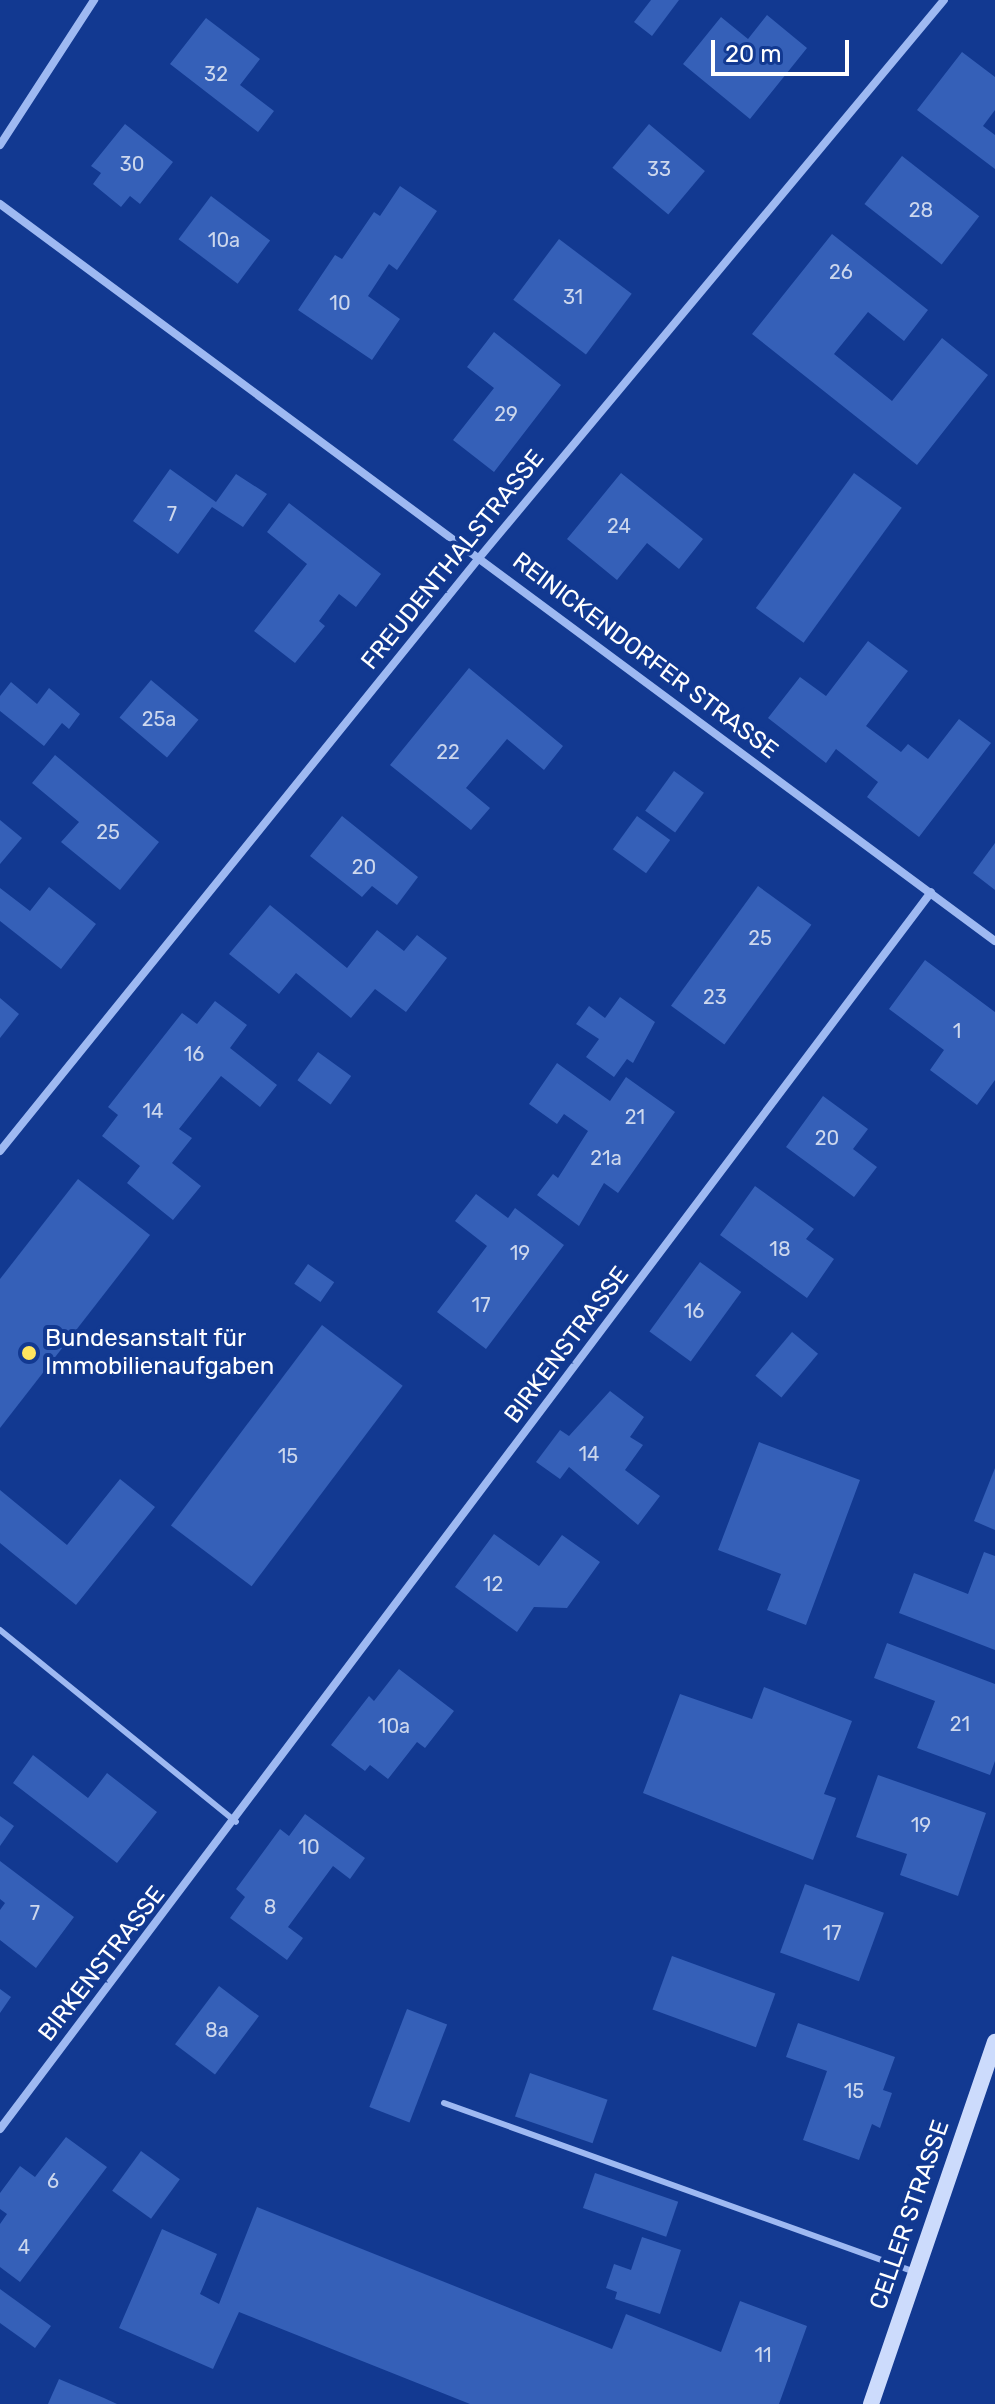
<!DOCTYPE html>
<meta charset="utf-8">
<style>
body{margin:0}
#map{position:relative;width:995px;height:2404px;overflow:hidden;background:#123991;font-family:Rubik,sans-serif}
div>[style]{position:absolute}
.building>*{inset:0;background:#3560b8;transform-origin:0 0}
.lane>*{height:6px;margin:-3px;padding:0 3px;transform-origin:3px;border-radius:3px;background:#9eb9f2}
.street>*{height:8px;margin:-4px;padding:0 4px;transform-origin:4px;border-radius:4px;background:#9eb9f2}
.secondary>*{height:16px;margin:-8px;padding:0 8px;transform-origin:8px;border-radius:8px;background:#ccdbfc}
.dots>*{width:22px;height:22px;translate:-50% -50%;box-sizing:border-box;border:4px solid #123991;border-radius:50%}
span{translate:-50% -50%;white-space:nowrap;text-align:center;line-height:1.15;-webkit-text-stroke:8px #123991;paint-order:stroke}
.number-label{font-size:20px;color:#ccd7ed}
.number-label span{-webkit-text-stroke-width:0}
.street-label{font-size:24px;color:#fff}
.poi-label{font-size:24px;color:#fff}
.left{translate:0 -50%;text-align:left}
.scale{position:absolute;left:711px;top:40px;width:138px;height:36px;box-sizing:border-box;border:4px solid #fff;border-top:0;padding-left:10px;font-size:24px;line-height:28px;white-space:nowrap;color:#fff;-webkit-text-stroke:6px #123991;paint-order:stroke}
</style>
<div id="map">
<div class="building">
<i style="clip-path:polygon(651px 0,679px 0,652px 36px,634px 22px)"></i>
<i style="clip-path:polygon(767px 15px,807px 48px,750px 119px,683px 64px,721px 17px,748px 39px)"></i>
<i style="clip-path:polygon(206px 18px,260px 59px,240px 85px,274px 111px,258px 132px,170px 64px)"></i>
<i style="clip-path:polygon(962px 52px,995px 77px,995px 110px,983px 126px,995px 135px,995px 169px,917px 110px)"></i>
<i style="clip-path:polygon(125px 124px,173px 162px,140px 204px,130px 196px,121px 207px,93px 184px,101px 173px,91px 166px)"></i>
<i style="left:649px;top:124px;width:73px;height:57px;rotate:40deg"></i>
<i style="left:902px;top:156px;width:98px;height:61px;rotate:38deg"></i>
<i style="clip-path:polygon(400px 186px,437px 211px,397px 270px,389px 264px,368px 296px,400px 319px,372px 360px,298px 310px,335px 255px,342px 259px,374px 212px,380px 216px)"></i>
<i style="left:211px;top:196px;width:74px;height:54px;rotate:37deg"></i>
<i style="clip-path:polygon(832px 234px,928px 310px,904px 341px,868px 312px,834px 354px,892px 401px,942px 338px,988px 375px,917px 465px,752px 334px)"></i>
<i style="left:559px;top:239px;width:91px;height:76px;rotate:37deg"></i>
<i style="clip-path:polygon(494px 332px,561px 385px,494px 472px,453px 440px,494px 388px,467px 367px)"></i>
<i style="clip-path:polygon(170px 469px,216px 502px,236px 474px,267px 494px,243px 527px,212px 507px,178px 554px,133px 521px)"></i>
<i style="clip-path:polygon(621px 473px,703px 539px,679px 569px,647px 543px,617px 580px,567px 539px)"></i>
<i style="left:854px;top:473px;width:59px;height:167px;rotate:36deg"></i>
<i style="clip-path:polygon(289px 503px,381px 574px,356px 607px,339px 594px,319px 621px,325px 626px,295px 663px,254px 631px,307px 564px,267px 532px)"></i>
<i style="clip-path:polygon(868px 641px,908px 671px,866px 726px,901px 752px,908px 744px,928px 759px,959px 719px,991px 743px,919px 837px,867px 797px,878px 782px,836px 749px,826px 763px,768px 718px,800px 677px,826px 696px)"></i>
<i style="clip-path:polygon(469px 668px,563px 746px,544px 770px,507px 739px,466px 788px,490px 808px,471px 830px,390px 765px)"></i>
<i style="left:151px;top:680px;width:62px;height:49px;rotate:40deg"></i>
<i style="clip-path:polygon(11px 682px,37px 704px,49px 688px,80px 714px,69px 729px,62px 723px,44px 746px,0 711px,0 696px)"></i>
<i style="clip-path:polygon(55px 755px,159px 842px,120px 890px,61px 842px,79px 822px,32px 783px)"></i>
<i style="left:674px;top:771px;width:37px;height:49px;rotate:36deg"></i>
<i style="clip-path:polygon(342px 816px,418px 877px,397px 905px,372px 886px,362px 897px,310px 856px)"></i>
<i style="left:637px;top:816px;width:41px;height:41px;rotate:36deg"></i>
<i style="clip-path:polygon(0 820px,22px 838px,0 864px)"></i>
<i style="clip-path:polygon(995px 843px,995px 890px,973px 873px)"></i>
<i style="left:758px;top:886px;width:66px;height:148px;rotate:36deg"></i>
<i style="clip-path:polygon(49px 887px,96px 924px,61px 969px,0 921px,0 888px,30px 911px)"></i>
<i style="clip-path:polygon(270px 905px,347px 968px,377px 930px,404px 951px,417px 935px,447px 958px,406px 1012px,375px 989px,351px 1018px,296px 973px,279px 994px,229px 954px)"></i>
<i style="clip-path:polygon(925px 960px,995px 1012px,995px 1080px,977px 1105px,930px 1070px,944px 1050px,889px 1009px)"></i>
<i style="clip-path:polygon(620px 997px,655px 1022px,633px 1063px,627px 1059px,614px 1077px,586px 1057px,599px 1039px,576px 1024px,589px 1006px,605px 1018px)"></i>
<i style="clip-path:polygon(0 998px,19px 1014px,0 1038px)"></i>
<i style="clip-path:polygon(215px 1001px,247px 1025px,230px 1048px,277px 1085px,260px 1107px,221px 1076px,179px 1129px,192px 1138px,172px 1163px,201px 1186px,173px 1220px,127px 1183px,140px 1166px,102px 1136px,118px 1115px,108px 1107px,182px 1013px,197px 1024px)"></i>
<i style="left:318px;top:1052px;width:41px;height:35px;rotate:36deg"></i>
<i style="clip-path:polygon(557px 1063px,610px 1101px,626px 1077px,675px 1112px,618px 1193px,604px 1183px,579px 1226px,537px 1195px,553px 1174px,558px 1178px,588px 1131px,564px 1114px,557px 1124px,529px 1104px)"></i>
<i style="clip-path:polygon(823px 1096px,868px 1129px,853px 1149px,877px 1167px,854px 1197px,786px 1147px)"></i>
<i style="clip-path:polygon(78px 1179px,150px 1235px,0 1428px,0 1279px)"></i>
<i style="clip-path:polygon(755px 1186px,814px 1229px,806px 1239px,834px 1259px,807px 1298px,720px 1235px)"></i>
<i style="clip-path:polygon(476px 1194px,508px 1218px,515px 1208px,564px 1245px,486px 1349px,437px 1312px,487px 1246px,455px 1221px)"></i>
<i style="left:700px;top:1262px;width:51px;height:86px;rotate:36deg"></i>
<i style="left:308px;top:1264px;width:32px;height:24px;rotate:35deg"></i>
<i style="left:322px;top:1325px;width:101px;height:251px;rotate:37deg"></i>
<i style="left:792px;top:1332px;width:34px;height:57px;rotate:40deg"></i>
<i style="clip-path:polygon(610px 1391px,644px 1417px,630px 1437px,643px 1445px,625px 1470px,660px 1496px,638px 1525px,569px 1467px,560px 1479px,536px 1462px,560px 1430px,569px 1436px)"></i>
<i style="clip-path:polygon(759px 1442px,860px 1480px,806px 1625px,767px 1610px,781px 1574px,718px 1550px)"></i>
<i style="clip-path:polygon(995px 1468px,995px 1530px,974px 1521px)"></i>
<i style="clip-path:polygon(120px 1479px,155px 1507px,76px 1605px,0 1543px,0 1490px,67px 1545px)"></i>
<i style="clip-path:polygon(494px 1534px,539px 1566px,562px 1535px,600px 1562px,567px 1608px,534px 1607px,517px 1632px,455px 1587px)"></i>
<i style="clip-path:polygon(984px 1552px,995px 1556px,995px 1650px,899px 1613px,914px 1573px,968px 1594px)"></i>
<i style="clip-path:polygon(887px 1643px,995px 1684px,995px 1761px,990px 1775px,917px 1748px,935px 1701px,874px 1678px)"></i>
<i style="clip-path:polygon(399px 1669px,454px 1711px,425px 1748px,417px 1742px,388px 1779px,370px 1765px,365px 1771px,331px 1745px,369px 1696px,374px 1701px)"></i>
<i style="clip-path:polygon(764px 1687px,852px 1721px,824px 1794px,836px 1798px,813px 1860px,643px 1793px,680px 1694px,752px 1719px)"></i>
<i style="clip-path:polygon(33px 1755px,88px 1798px,107px 1773px,157px 1812px,117px 1863px,13px 1783px)"></i>
<i style="clip-path:polygon(878px 1775px,986px 1813px,958px 1896px,900px 1875px,907px 1854px,856px 1837px)"></i>
<i style="clip-path:polygon(305px 1814px,365px 1858px,350px 1879px,333px 1866px,288px 1927px,303px 1938px,287px 1960px,230px 1918px,245px 1897px,236px 1889px,280px 1829px,289px 1836px)"></i>
<i style="clip-path:polygon(0 1816px,14px 1826px,0 1846px)"></i>
<i style="clip-path:polygon(0 1861px,74px 1917px,36px 1968px,0 1940px,0 1910px,5px 1903px,0 1899px)"></i>
<i style="left:805px;top:1884px;width:84px;height:73px;rotate:20deg"></i>
<i style="left:672px;top:1956px;width:110px;height:57px;rotate:20deg"></i>
<i style="left:219px;top:1986px;width:50px;height:73px;rotate:37deg"></i>
<i style="clip-path:polygon(0 1989px,11px 1997px,0 2013px)"></i>
<i style="left:407px;top:2009px;width:43px;height:105px;rotate:21deg"></i>
<i style="clip-path:polygon(798px 2023px,895px 2057px,883px 2090px,892px 2093px,880px 2128px,872px 2124px,859px 2160px,803px 2140px,827px 2071px,786px 2057px)"></i>
<i style="left:530px;top:2073px;width:82px;height:46px;rotate:19deg"></i>
<i style="clip-path:polygon(66px 2137px,107px 2167px,20px 2282px,0 2267px,0 2224px,7px 2214px,0 2209px,0 2193px,20px 2166px,35px 2177px)"></i>
<i style="left:141px;top:2151px;width:48px;height:49px;rotate:36deg"></i>
<i style="left:595px;top:2173px;width:88px;height:37px;rotate:19deg"></i>
<i style="clip-path:polygon(257px 2207px,612px 2349px,626px 2314px,721px 2352px,740px 2301px,807px 2326px,779px 2404px,470px 2404px,239px 2312px,213px 2369px,119px 2328px,162px 2229px,217px 2254px,200px 2294px,219px 2304px)"></i>
<i style="clip-path:polygon(642px 2237px,681px 2250px,660px 2314px,615px 2299px,617px 2292px,606px 2288px,614px 2264px,631px 2270px)"></i>
<i style="clip-path:polygon(0 2289px,51px 2326px,35px 2348px,0 2323px)"></i>
<i style="clip-path:polygon(59px 2379px,104px 2398px,117px 2404px,48px 2404px)"></i>
</div>
<div class="lane">
<i style="left:0;top:1630px;width:304px;rotate:39.1deg"></i>
<i style="left:444px;top:2103px;width:500px;rotate:19.74deg"></i>
</div>
<div class="street">
<i style="left:0;top:145px;width:173px;rotate:-57deg"></i>
<i style="left:0;top:204px;width:1238px;rotate:36.53deg"></i>
<i style="left:0;top:1151px;width:762px;rotate:-51.07deg"></i>
<i style="left:479px;top:558px;width:726px;rotate:-50.19deg"></i>
<i style="left:0;top:2129px;width:1548px;rotate:-53.03deg"></i>
</div>
<div class="secondary">
<i style="left:871px;top:2404px;width:383px;rotate:-71.1deg"></i>
</div>
<div class="dots">
<i style="left:29px;top:1353px;background:#ffe55f"></i>
</div>
<div class="number-label">
<span style="left:216px;top:74px">32</span>
<span style="left:132px;top:164px">30</span>
<span style="left:659px;top:169px">33</span>
<span style="left:921px;top:210px">28</span>
<span style="left:224px;top:240px">10a</span>
<span style="left:841px;top:272px">26</span>
<span style="left:573px;top:297px">31</span>
<span style="left:340px;top:303px">10</span>
<span style="left:506px;top:414px">29</span>
<span style="left:172px;top:514px">7</span>
<span style="left:619px;top:526px">24</span>
<span style="left:159px;top:719px">25a</span>
<span style="left:448px;top:752px">22</span>
<span style="left:108px;top:832px">25</span>
<span style="left:364px;top:867px">20</span>
<span style="left:760px;top:938px">25</span>
<span style="left:715px;top:997px">23</span>
<span style="left:957px;top:1031px">1</span>
<span style="left:194px;top:1054px">16</span>
<span style="left:153px;top:1111px">14</span>
<span style="left:635px;top:1117px">21</span>
<span style="left:827px;top:1138px">20</span>
<span style="left:606px;top:1158px">21a</span>
<span style="left:780px;top:1249px">18</span>
<span style="left:520px;top:1253px">19</span>
<span style="left:481px;top:1305px">17</span>
<span style="left:694px;top:1311px">16</span>
<span style="left:589px;top:1454px">14</span>
<span style="left:288px;top:1456px">15</span>
<span style="left:493px;top:1584px">12</span>
<span style="left:960px;top:1724px">21</span>
<span style="left:394px;top:1726px">10a</span>
<span style="left:921px;top:1825px">19</span>
<span style="left:309px;top:1847px">10</span>
<span style="left:270px;top:1907px">8</span>
<span style="left:35px;top:1913px">7</span>
<span style="left:832px;top:1933px">17</span>
<span style="left:217px;top:2030px">8a</span>
<span style="left:854px;top:2091px">15</span>
<span style="left:53px;top:2181px">6</span>
<span style="left:24px;top:2247px">4</span>
<span style="left:763px;top:2355px">11</span>
</div>
<div class="street-label">
<span style="left:453px;top:560px;rotate:-51deg">FREUDENTHALSTRASSE</span>
<span style="left:645px;top:656px;rotate:37deg">REINICKENDORFER STRASSE</span>
<span style="left:567px;top:1345px;rotate:-53deg">BIRKENSTRASSE</span>
<span style="left:102px;top:1964px;rotate:-52deg">BIRKENSTRASSE</span>
<span style="left:910px;top:2215px;rotate:-71deg">CELLER STRASSE</span>
</div>
<div class="poi-label">
<span class="left" style="left:45px;top:1353px">Bundesanstalt für<br>Immobilienaufgaben</span>
</div>
<div class="scale">20 m</div>
</div>
